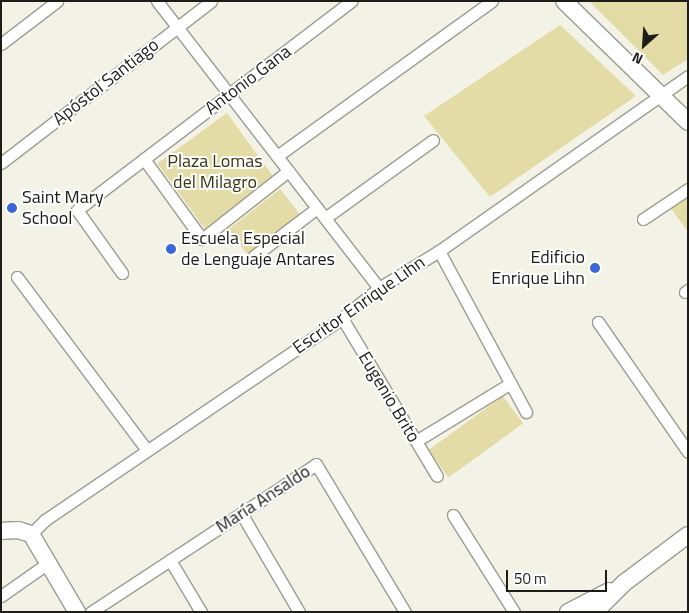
<!DOCTYPE html>
<meta charset="utf-8">
<style>
body{margin:0}
#map{position:relative;width:689px;height:613px;overflow:hidden;background:#f3f2e7;font-family:"Titillium Web",sans-serif}
div>[style]{position:absolute}
.green>*{inset:0;background:#e3dca6;transform-origin:0 0}
.roads{filter:drop-shadow(1px 0 #9d9c92) drop-shadow(-1px 0 #9d9c92) drop-shadow(0 1px #9d9c92) drop-shadow(0 -1px #9d9c92)}
.street>*{height:11px;margin:-5.5px;padding:0 5.5px;transform-origin:5.5px;border-radius:5.5px;background:#fff}
.secondary>*{height:16px;margin:-8px;padding:0 8px;transform-origin:8px;border-radius:8px;background:#fff}
.dots>*{width:14px;height:14px;translate:-50% -50%;box-sizing:border-box;border:2px solid #fff;border-radius:50%}
span{translate:-50% -50%;white-space:nowrap;text-align:center;line-height:1.15;-webkit-text-stroke:4px #fff;paint-order:stroke}
.street-label{font-size:18px;color:#1d1c19}
.park-label{font-size:18px;color:#3a3612}
.poi-label{font-size:18px;color:#1d1c19}
.left{translate:0 -50%;text-align:left}
.right{translate:-100% -50%;text-align:right}
.frame{position:absolute;inset:0;border:2px solid #1d1c19;pointer-events:none}
.north{position:absolute;left:619px;top:20px;width:50px;height:50px;-webkit-text-stroke:4px #fff;paint-order:stroke;rotate:206deg;font-size:14px;font-weight:700;line-height:20px;text-align:center;color:#1d1c19}
.north::after{content:'';display:block;margin:auto;width:18px;height:22px;background:#1d1c19;clip-path:polygon(50% 0,100% 100%,50% 72%,0 100%)}
.scale{position:absolute;left:506px;top:570px;width:101px;height:22px;box-sizing:border-box;border:2px solid #1d1c19;border-top:0;padding-left:6px;font-size:15px;line-height:18px;white-space:nowrap;color:#1d1c19;-webkit-text-stroke:4px #fff;paint-order:stroke}
</style>
<div id="map">
<div class="green">
<i style="clip-path:polygon(589px 1px,688px 1px,688px 59px,663px 75px)"></i>
<i style="clip-path:polygon(560px 25px,636px 96px,490px 197px,424px 116px)"></i>
<i style="left:227px;top:113px;width:82px;height:86px;rotate:54deg"></i>
<i style="left:280px;top:189px;width:36px;height:66px;rotate:52deg"></i>
<i style="clip-path:polygon(688px 194px,688px 232px,670px 207px)"></i>
<i style="left:503px;top:396px;width:34px;height:92px;rotate:54deg"></i>
</div>
<div class="roads">
<div class="street">
<i style="left:157px;top:1px;width:363px;rotate:52.3deg"></i>
<i style="left:1px;top:44px;width:71px;rotate:-37.5deg"></i>
<i style="left:277px;top:156px;width:265px;rotate:-35.8deg"></i>
<i style="left:144px;top:159px;width:99px;rotate:54.1deg"></i>
<i style="left:202px;top:239px;width:110px;rotate:-38.3deg"></i>
<i style="left:1px;top:163px;width:265px;rotate:-37.6deg"></i>
<i style="left:325px;top:218px;width:133px;rotate:-35.8deg"></i>
<i style="left:643px;top:219px;width:54px;rotate:-33.7deg"></i>
<i style="left:439px;top:251px;width:183px;rotate:61.6deg"></i>
<i style="left:254px;top:256px;width:79px;rotate:-37.3deg"></i>
<i style="left:122px;top:273px;width:77px;rotate:-125.5deg"></i>
<i style="left:77px;top:210px;width:345px;rotate:-37.3deg"></i>
<i style="left:17px;top:277px;width:216px;rotate:53.1deg"></i>
<i style="left:685px;top:292px;width:4px;rotate:-34deg"></i>
<i style="left:342px;top:318px;width:184px;rotate:59deg"></i>
<i style="left:598px;top:322px;width:158px;rotate:55.3deg"></i>
<i style="left:416px;top:441px;width:111px;rotate:-31.4deg"></i>
<i style="left:241px;top:513px;width:115px;rotate:59.6deg"></i>
<i style="left:453px;top:515px;width:115px;rotate:57.8deg"></i>
<i style="left:31px;top:534px;width:20px;rotate:-45deg"></i>
<i style="left:45px;top:520px;width:359px;rotate:-34.2deg"></i>
<i style="left:342px;top:318px;width:48px;rotate:-39deg"></i>
<i style="left:379px;top:288px;width:70px;rotate:-31.7deg"></i>
<i style="left:439px;top:251px;width:304px;rotate:-35.1deg"></i>
<i style="left:170px;top:560px;width:61px;rotate:59.2deg"></i>
<i style="left:1px;top:596px;width:57px;rotate:-35.1deg"></i>
<i style="left:91px;top:612px;width:269px;rotate:-33.3deg"></i>
<i style="left:316px;top:464px;width:173px;rotate:59deg"></i>
</div>
<div class="secondary">
<i style="left:564px;top:1px;width:173px;rotate:44.3deg"></i>
<i style="left:1px;top:531px;width:17px;rotate:-3deg"></i>
<i style="left:18px;top:530px;width:14px;rotate:17deg"></i>
<i style="left:31px;top:534px;width:91px;rotate:59.5deg"></i>
<i style="left:568px;top:612px;width:46px;rotate:-27.1deg"></i>
<i style="left:595px;top:612px;width:41px;rotate:-45deg"></i>
<i style="left:624px;top:583px;width:80px;rotate:-36.9deg"></i>
</div>
</div>
<div class="dots">
<i style="left:12px;top:208px;background:#3b66d7"></i>
<i style="left:171px;top:249px;background:#3b66d7"></i>
<i style="left:595px;top:268px;background:#3b66d7"></i>
</div>
<div class="street-label">
<span style="left:248px;top:80px;rotate:-37deg">Antonio Gana</span>
<span style="left:106px;top:82px;rotate:-38deg">Apóstol Santiago</span>
<span style="left:359px;top:305px;rotate:-35deg">Escritor Enrique Lihn</span>
<span style="left:389px;top:397px;rotate:59deg">Eugenio Brito</span>
<span style="left:263px;top:499px;rotate:-33deg">María Ansaldo</span>
</div>
<div class="park-label">
<span style="left:215px;top:172px">Plaza Lomas<br>del Milagro</span>
</div>
<div class="poi-label">
<span class="left" style="left:22px;top:208px">Saint Mary<br>School</span>
<span class="left" style="left:181px;top:249px">Escuela Especial<br>de Lenguaje Antares</span>
<span class="right" style="left:585px;top:268px">Edificio<br>Enrique Lihn</span>
</div>
<div class="frame"></div>
<div class="north">N</div>
<div class="scale">50 m</div>
</div>
